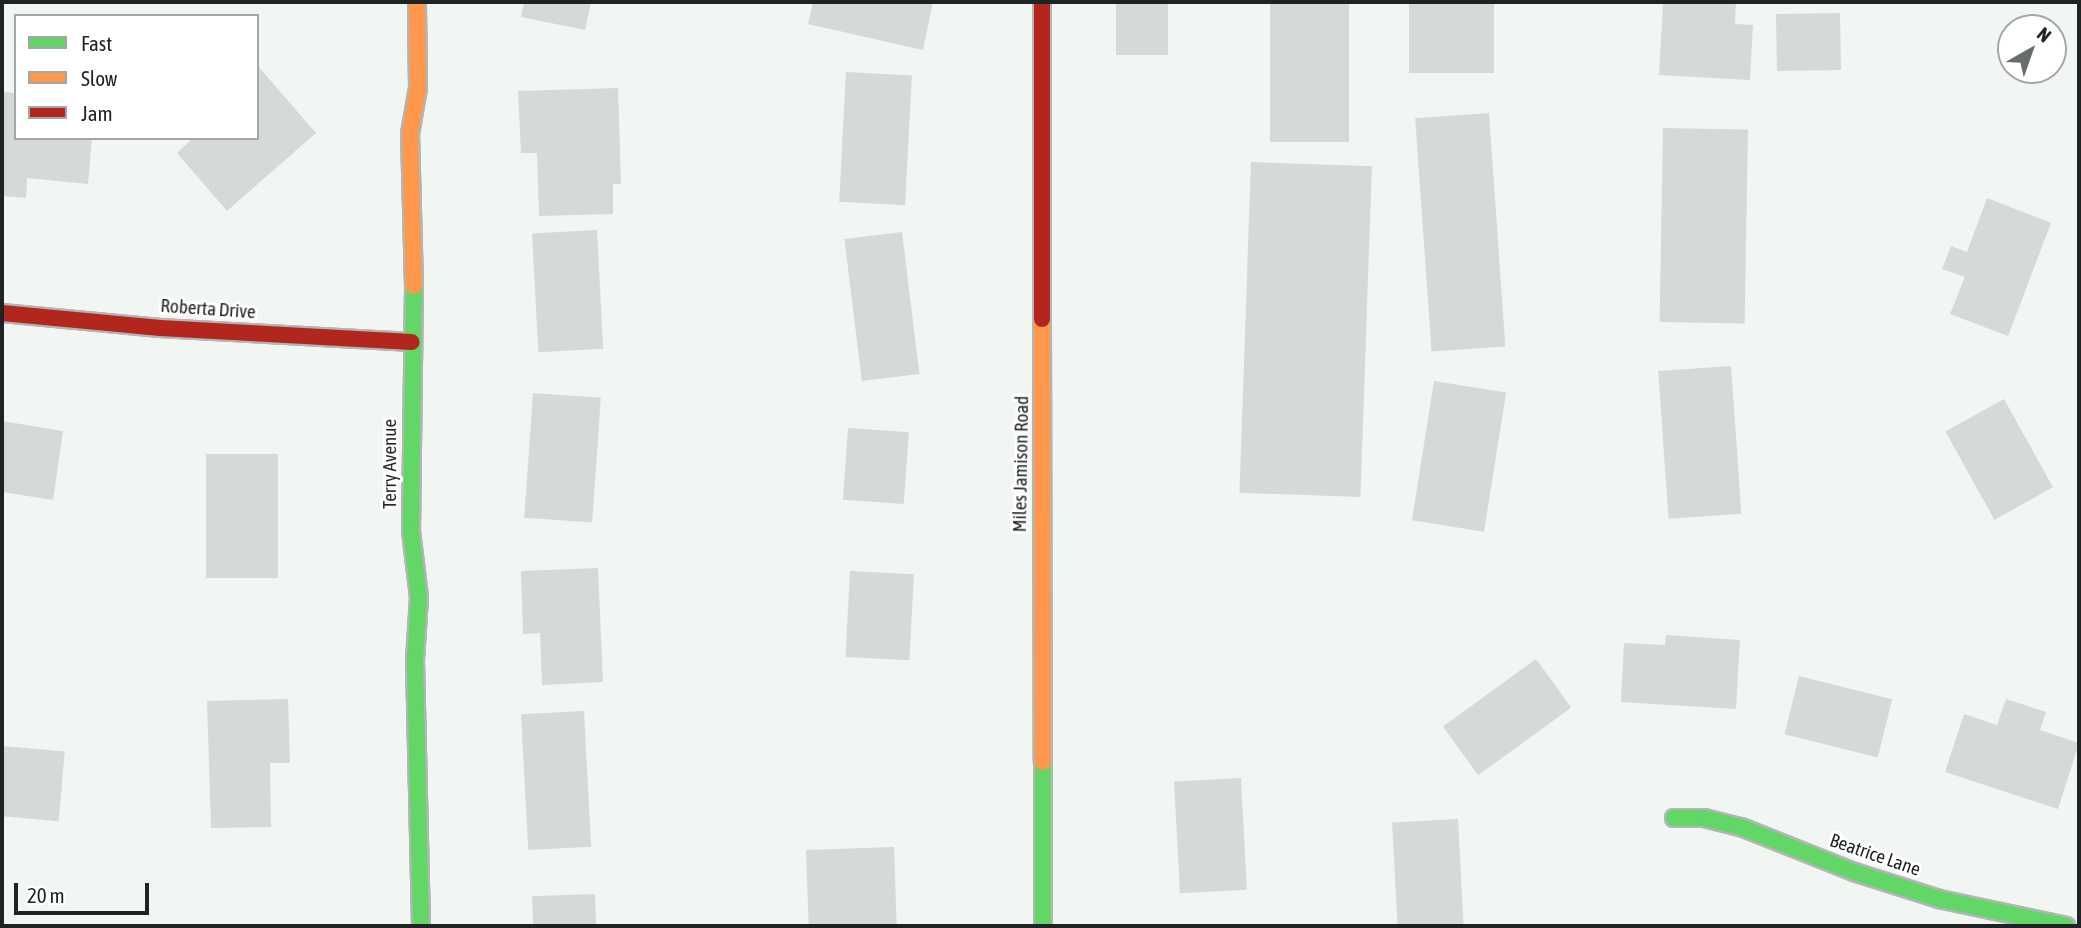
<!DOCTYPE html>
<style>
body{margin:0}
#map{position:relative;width:2081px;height:928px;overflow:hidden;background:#f1f6f3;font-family:"Asap Condensed",sans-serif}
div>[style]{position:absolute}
.building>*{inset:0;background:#d5d9d7;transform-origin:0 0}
.roads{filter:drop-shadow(2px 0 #b2b6b4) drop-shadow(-2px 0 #b2b6b4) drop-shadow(0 2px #b2b6b4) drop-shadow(0 -2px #b2b6b4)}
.fast>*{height:16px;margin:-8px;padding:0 8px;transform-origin:8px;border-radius:8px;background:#63d668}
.slow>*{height:16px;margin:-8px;padding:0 8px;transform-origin:8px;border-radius:8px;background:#ff974d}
.jam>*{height:16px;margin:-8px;padding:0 8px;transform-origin:8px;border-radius:8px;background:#b3261e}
span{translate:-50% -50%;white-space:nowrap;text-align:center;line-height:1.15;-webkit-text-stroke:6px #fff;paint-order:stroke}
.street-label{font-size:19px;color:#1f2321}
.frame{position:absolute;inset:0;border:4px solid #1f2321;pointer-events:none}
.legend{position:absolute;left:14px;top:14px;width:245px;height:126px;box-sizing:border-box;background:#fff;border:2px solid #a5a7a6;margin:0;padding:9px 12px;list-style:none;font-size:21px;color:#1f2321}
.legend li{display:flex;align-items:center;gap:14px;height:35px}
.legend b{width:35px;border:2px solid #a5a7a6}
.north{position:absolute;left:1997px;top:14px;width:70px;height:70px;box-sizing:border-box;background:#fff;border:2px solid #a5a7a6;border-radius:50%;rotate:40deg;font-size:19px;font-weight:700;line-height:28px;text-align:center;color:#1f2321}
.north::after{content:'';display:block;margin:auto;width:24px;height:32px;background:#686d6a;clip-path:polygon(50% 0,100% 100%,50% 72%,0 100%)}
.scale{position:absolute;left:14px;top:883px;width:135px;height:32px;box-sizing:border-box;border:4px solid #1f2321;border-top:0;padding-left:9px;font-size:21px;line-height:24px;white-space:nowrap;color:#1f2321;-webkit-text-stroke:5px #fff;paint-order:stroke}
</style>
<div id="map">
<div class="building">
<i style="clip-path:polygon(524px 2px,591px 2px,585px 30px,521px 17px)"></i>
<i style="clip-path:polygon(813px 2px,933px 2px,923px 50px,808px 24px)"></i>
<i style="left:1116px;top:2px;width:52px;height:53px"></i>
<i style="left:1270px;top:2px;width:79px;height:140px"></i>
<i style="left:1409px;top:2px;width:85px;height:71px"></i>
<i style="clip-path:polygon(1663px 2px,1736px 2px,1735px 24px,1753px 25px,1750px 80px,1659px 75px)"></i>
<i style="left:1840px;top:13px;width:57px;height:64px;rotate:89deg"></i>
<i style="clip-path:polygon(257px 65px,316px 133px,227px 211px,177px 153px,193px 138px,257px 138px)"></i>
<i style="left:846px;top:72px;width:66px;height:130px;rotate:3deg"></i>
<i style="clip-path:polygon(618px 88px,621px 184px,613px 184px,613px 214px,539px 216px,537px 153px,521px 153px,518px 91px)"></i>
<i style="clip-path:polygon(2px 92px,16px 93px,16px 138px,92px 138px,88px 184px,27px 178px,26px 198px,2px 196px)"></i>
<i style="left:1489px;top:113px;width:234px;height:74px;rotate:86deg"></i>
<i style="left:1663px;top:128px;width:85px;height:194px;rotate:1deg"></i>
<i style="left:1251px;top:162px;width:121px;height:331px;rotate:2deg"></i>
<i style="clip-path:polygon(1987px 198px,2051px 223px,2008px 336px,1950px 314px,1965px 277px,1942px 269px,1951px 246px,1967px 252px)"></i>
<i style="left:597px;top:230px;width:119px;height:65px;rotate:87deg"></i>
<i style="left:902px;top:232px;width:143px;height:58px;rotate:83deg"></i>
<i style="left:1731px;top:366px;width:148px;height:73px;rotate:86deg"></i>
<i style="left:1434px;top:381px;width:73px;height:141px;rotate:9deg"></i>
<i style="left:533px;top:393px;width:68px;height:125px;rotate:4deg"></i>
<i style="left:2004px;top:399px;width:101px;height:67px;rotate:61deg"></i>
<i style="clip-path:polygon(2px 421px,63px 431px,53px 500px,2px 492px)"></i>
<i style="left:848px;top:428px;width:61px;height:72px;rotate:4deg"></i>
<i style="left:206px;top:454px;width:72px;height:124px"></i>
<i style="clip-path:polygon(598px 568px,603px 682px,542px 685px,540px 633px,523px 634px,521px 571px)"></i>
<i style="left:850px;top:571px;width:64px;height:86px;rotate:3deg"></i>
<i style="clip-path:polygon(1666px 635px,1740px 640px,1736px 709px,1621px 702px,1624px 643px,1665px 645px)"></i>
<i style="left:1536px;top:659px;width:60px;height:115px;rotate:54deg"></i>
<i style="left:1799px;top:676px;width:96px;height:60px;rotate:14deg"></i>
<i style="clip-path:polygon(288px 699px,290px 763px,270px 763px,271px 827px,211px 828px,207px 701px)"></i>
<i style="clip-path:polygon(2006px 699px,2046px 712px,2040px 730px,2079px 743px,2058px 809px,1945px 772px,1964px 714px,1997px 725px)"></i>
<i style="left:584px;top:711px;width:136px;height:63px;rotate:87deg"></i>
<i style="left:2px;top:746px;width:63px;height:70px;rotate:5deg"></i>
<i style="left:1241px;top:778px;width:112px;height:67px;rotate:87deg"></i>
<i style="left:1458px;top:819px;width:107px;height:66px;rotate:87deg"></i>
<i style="left:894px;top:847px;width:79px;height:88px;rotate:88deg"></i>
<i style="left:595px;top:894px;width:32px;height:63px;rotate:88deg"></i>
</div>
<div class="roads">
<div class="fast">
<i style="left:414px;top:286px;width:245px;rotate:90.7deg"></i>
<i style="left:411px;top:531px;width:66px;rotate:83.1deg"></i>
<i style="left:419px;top:597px;width:64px;rotate:93.6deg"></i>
<i style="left:415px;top:661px;width:265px;rotate:88.7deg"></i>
<i style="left:1043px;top:762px;width:164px;rotate:90deg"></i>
<i style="left:1674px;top:818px;width:30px"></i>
<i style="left:1704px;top:818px;width:38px;rotate:14deg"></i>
<i style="left:1741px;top:827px;width:122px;rotate:21.7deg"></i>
<i style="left:1854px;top:872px;width:89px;rotate:17.6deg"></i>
<i style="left:1939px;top:899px;width:130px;rotate:12deg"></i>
</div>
<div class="slow">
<i style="left:414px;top:286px;width:152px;rotate:-91.5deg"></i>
<i style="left:410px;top:134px;width:47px;rotate:-80.1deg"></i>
<i style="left:418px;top:88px;width:86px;rotate:-90.7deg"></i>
<i style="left:1042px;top:319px;width:443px;rotate:89.9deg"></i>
</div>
<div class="jam">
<i style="left:1042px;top:2px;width:317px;rotate:90deg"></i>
<i style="left:2px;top:313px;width:159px;rotate:5.4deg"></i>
<i style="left:160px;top:328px;width:252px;rotate:3.2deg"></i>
</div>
</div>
<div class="street-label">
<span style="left:208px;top:309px;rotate:4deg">Roberta Drive</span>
<span style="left:390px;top:464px;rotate:-90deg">Terry Avenue</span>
<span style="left:1021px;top:464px;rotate:-89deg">Miles Jamison Road</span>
<span style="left:1875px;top:855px;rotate:19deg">Beatrice Lane</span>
</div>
<div class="frame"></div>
<ul class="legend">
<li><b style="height:9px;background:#63d668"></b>Fast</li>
<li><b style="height:9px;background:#ff974d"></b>Slow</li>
<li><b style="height:9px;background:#b3261e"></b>Jam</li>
</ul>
<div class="north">N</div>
<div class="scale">20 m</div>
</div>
